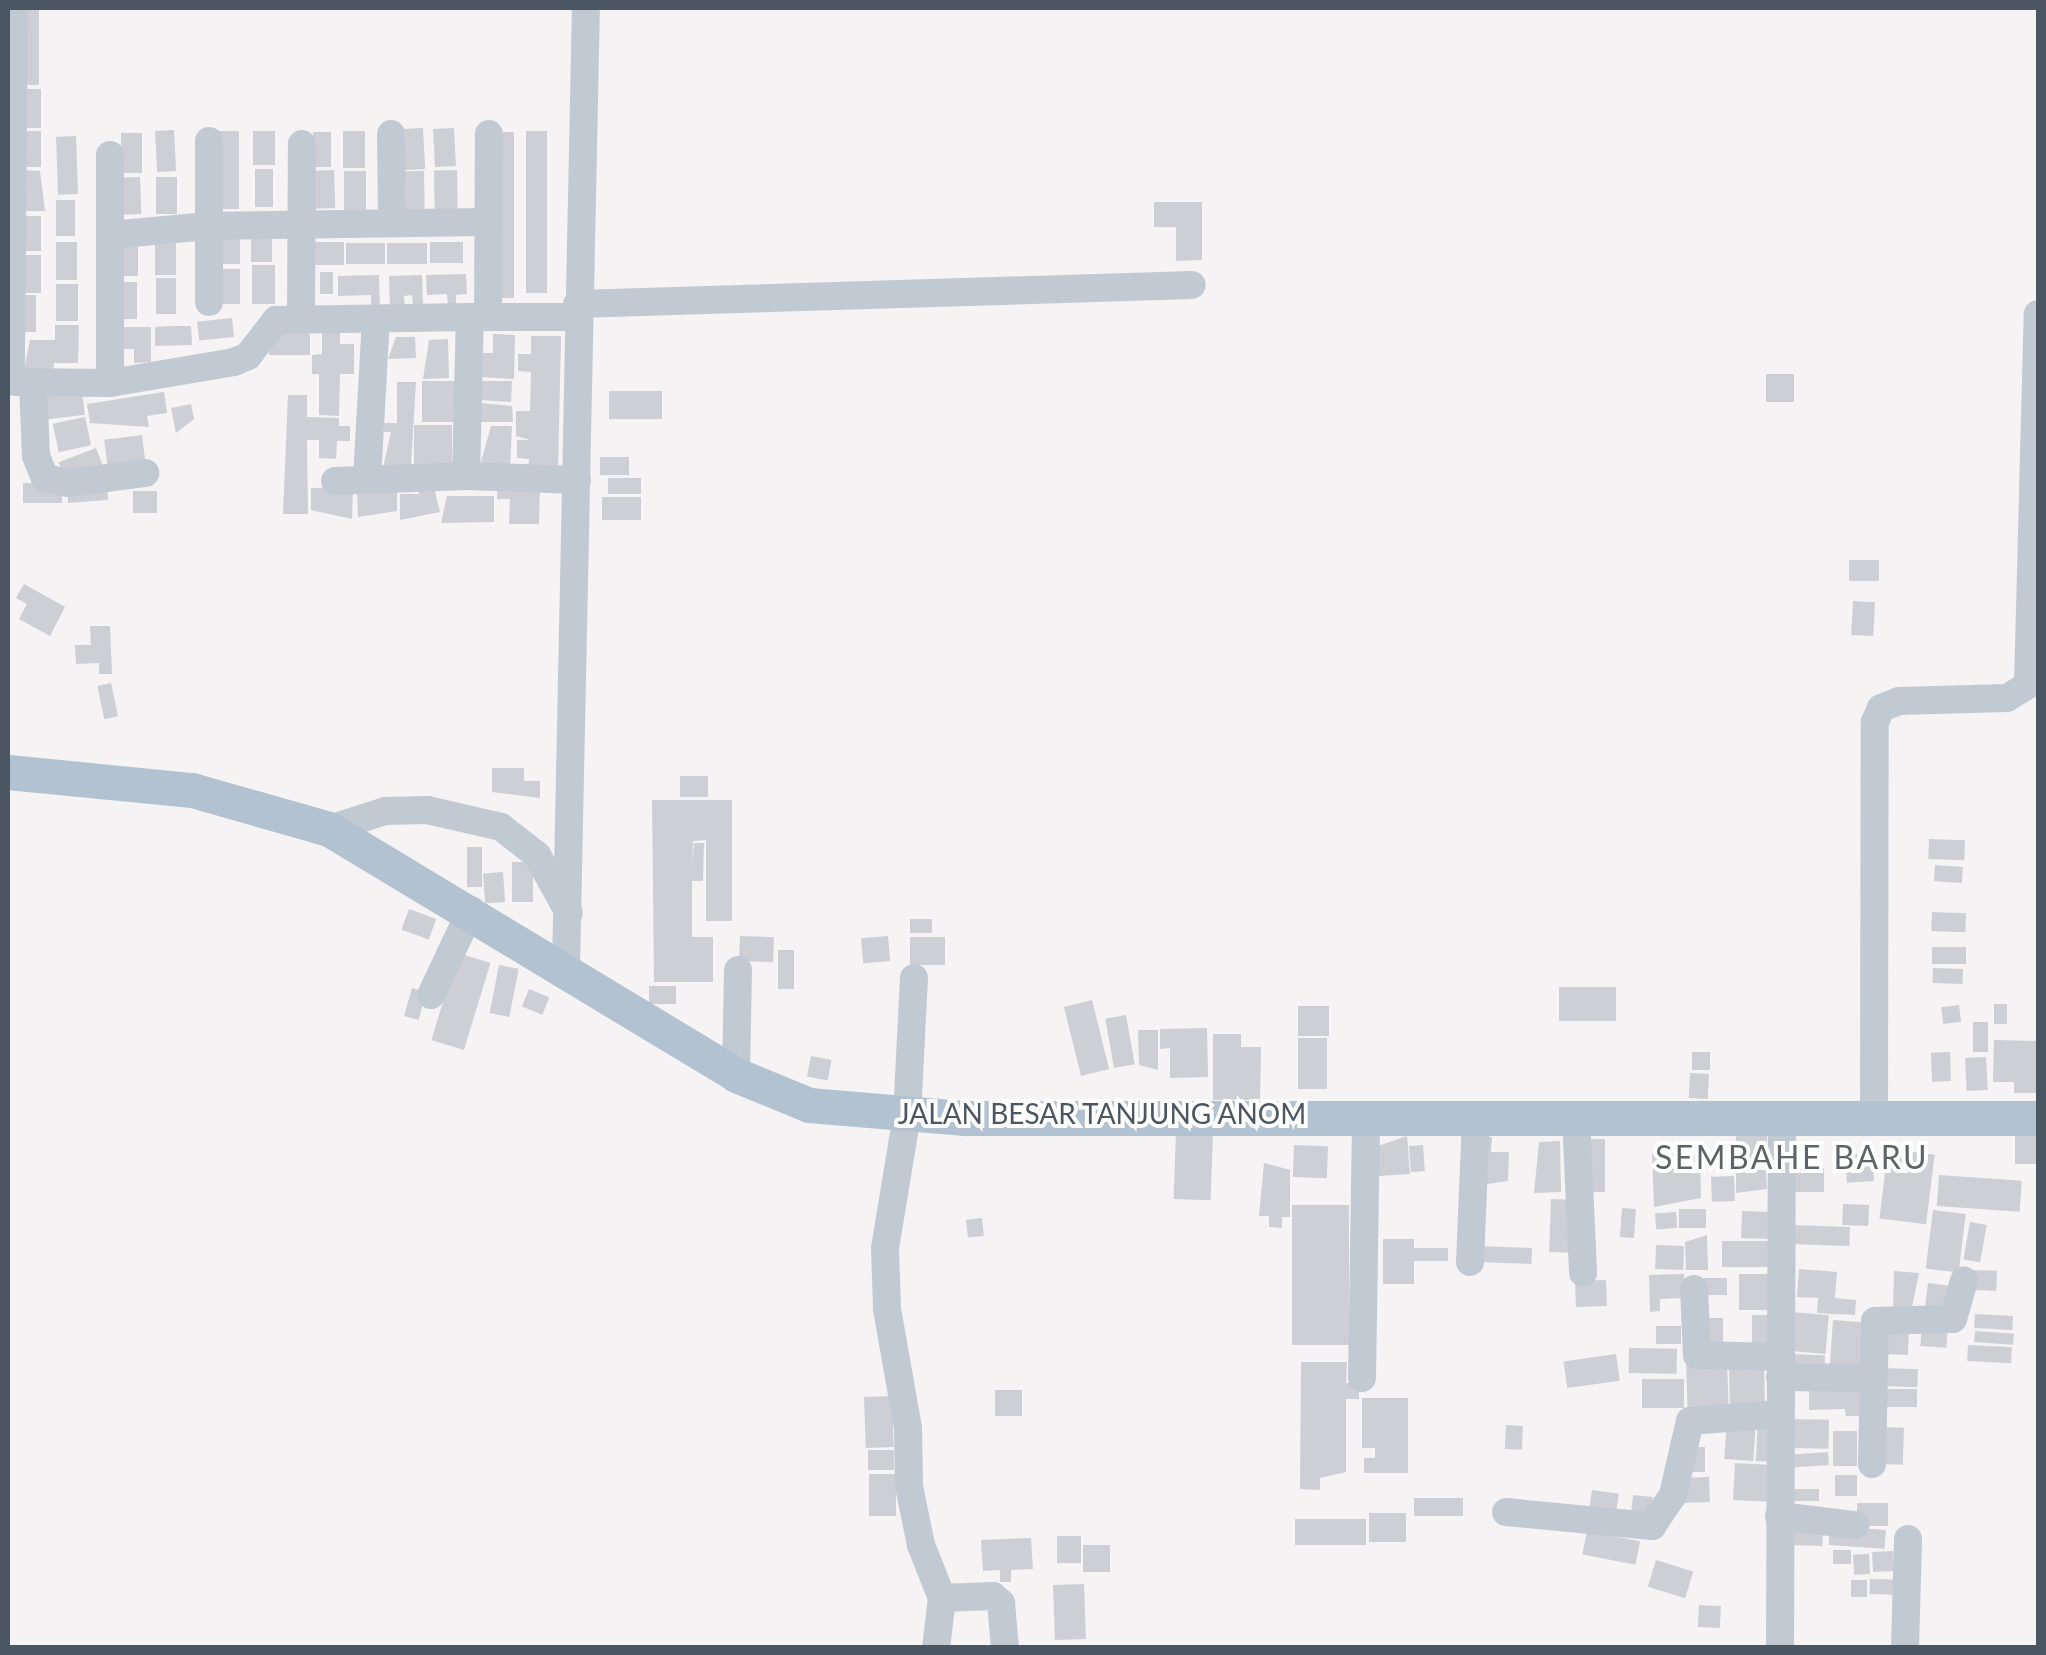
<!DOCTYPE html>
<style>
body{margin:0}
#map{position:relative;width:2046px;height:1655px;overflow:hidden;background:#f5f3f3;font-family:Lato,sans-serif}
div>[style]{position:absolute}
.building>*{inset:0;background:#cdcfd5;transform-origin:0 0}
.minor>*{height:28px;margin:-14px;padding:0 14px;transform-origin:14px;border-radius:14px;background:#c1cad2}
.major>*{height:35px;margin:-17.5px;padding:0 17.5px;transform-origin:17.5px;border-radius:17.5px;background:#b3c2d1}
span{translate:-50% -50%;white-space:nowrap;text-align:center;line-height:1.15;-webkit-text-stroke:8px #fff;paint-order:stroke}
.street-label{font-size:28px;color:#4a5661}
.quarter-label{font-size:32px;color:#5f6368;letter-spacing:2.5px}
.frame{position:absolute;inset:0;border:10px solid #4a5661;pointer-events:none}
</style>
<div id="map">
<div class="building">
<i style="left:23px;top:8px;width:16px;height:77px"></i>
<i style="left:21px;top:89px;width:20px;height:39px"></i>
<i style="left:423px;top:128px;width:41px;height:20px;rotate:87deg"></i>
<i style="left:454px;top:128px;width:38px;height:21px;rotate:87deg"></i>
<i style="left:174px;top:130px;width:41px;height:19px;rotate:87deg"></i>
<i style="left:20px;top:131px;width:21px;height:36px"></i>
<i style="left:239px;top:131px;width:78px;height:21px;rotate:90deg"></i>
<i style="left:253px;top:131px;width:22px;height:34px"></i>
<i style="left:343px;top:131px;width:22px;height:37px"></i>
<i style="left:547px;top:131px;width:162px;height:21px;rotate:90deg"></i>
<i style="left:313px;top:132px;width:18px;height:35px"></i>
<i style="left:494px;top:132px;width:20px;height:166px"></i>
<i style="left:121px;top:133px;width:21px;height:40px"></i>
<i style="left:76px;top:136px;width:58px;height:20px;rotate:88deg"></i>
<i style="left:255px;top:169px;width:18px;height:38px"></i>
<i style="clip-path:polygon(21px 170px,40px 171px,45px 211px,21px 211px)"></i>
<i style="left:334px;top:170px;width:38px;height:21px;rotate:88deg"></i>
<i style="left:457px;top:170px;width:42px;height:23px;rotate:89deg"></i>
<i style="left:344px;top:171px;width:22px;height:39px"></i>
<i style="left:424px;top:171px;width:40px;height:19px;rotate:89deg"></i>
<i style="left:140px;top:177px;width:37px;height:21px;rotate:88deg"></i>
<i style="left:156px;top:177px;width:21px;height:37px"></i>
<i style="left:56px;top:200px;width:19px;height:36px"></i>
<i style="clip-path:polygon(1154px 202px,1202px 202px,1202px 260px,1176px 261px,1176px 227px,1154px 227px)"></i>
<i style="left:19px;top:216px;width:22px;height:35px"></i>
<i style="left:218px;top:227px;width:22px;height:37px"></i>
<i style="left:251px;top:227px;width:21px;height:35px"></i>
<i style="left:155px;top:237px;width:21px;height:38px"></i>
<i style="left:117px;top:238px;width:21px;height:38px"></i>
<i style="left:56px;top:242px;width:21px;height:38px"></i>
<i style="left:344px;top:242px;width:23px;height:36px;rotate:90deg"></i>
<i style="left:463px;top:242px;width:21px;height:33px;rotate:90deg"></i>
<i style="left:385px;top:243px;width:21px;height:39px;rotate:90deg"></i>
<i style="left:387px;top:243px;width:40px;height:21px"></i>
<i style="left:19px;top:255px;width:22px;height:38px"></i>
<i style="left:252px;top:265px;width:23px;height:39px"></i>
<i style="left:219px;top:269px;width:21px;height:35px"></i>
<i style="left:320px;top:272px;width:13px;height:22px"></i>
<i style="clip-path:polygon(466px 274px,467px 294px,456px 295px,456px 306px,448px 306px,447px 294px,427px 295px,426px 275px)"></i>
<i style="clip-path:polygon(379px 275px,380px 309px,371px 309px,371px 295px,338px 296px,338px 276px)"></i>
<i style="clip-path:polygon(422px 275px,423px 306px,413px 306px,412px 295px,404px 296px,405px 308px,390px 309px,389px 276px)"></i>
<i style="left:156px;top:278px;width:20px;height:36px"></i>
<i style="left:118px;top:282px;width:19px;height:37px"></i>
<i style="left:56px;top:284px;width:22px;height:37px"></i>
<i style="left:18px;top:295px;width:18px;height:37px"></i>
<i style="left:232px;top:318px;width:19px;height:35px;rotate:84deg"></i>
<i style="clip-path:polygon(269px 324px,310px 334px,310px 355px,269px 355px)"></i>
<i style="clip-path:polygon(55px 325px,79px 325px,78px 363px,54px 363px,53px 380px,22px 380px,30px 340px,55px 340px)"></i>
<i style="clip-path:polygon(171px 326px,191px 326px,192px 345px,155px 346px,155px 327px)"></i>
<i style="clip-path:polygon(322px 326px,340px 326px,340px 344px,354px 344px,354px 374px,340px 374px,339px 416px,319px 415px,319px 374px,312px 374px,312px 355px,322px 354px)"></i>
<i style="clip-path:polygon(112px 327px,151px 327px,151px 362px,134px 363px,134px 349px,113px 349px)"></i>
<i style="clip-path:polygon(493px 334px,515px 335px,514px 379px,480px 377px,481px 353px,493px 353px)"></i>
<i style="clip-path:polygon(531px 336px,561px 336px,558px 471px,528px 470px,529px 459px,517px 458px,517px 440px,530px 440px,516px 436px,516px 411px,530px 411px,531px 372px,518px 371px,518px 354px,531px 354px)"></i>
<i style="clip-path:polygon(396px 337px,415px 337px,416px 358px,388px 359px)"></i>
<i style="clip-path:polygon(448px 339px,449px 378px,423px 379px,429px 340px)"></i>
<i style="left:1794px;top:374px;width:28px;height:28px;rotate:90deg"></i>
<i style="left:422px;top:381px;width:36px;height:41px"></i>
<i style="clip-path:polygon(479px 381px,512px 381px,511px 402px,480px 400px)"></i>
<i style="clip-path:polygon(397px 382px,416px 382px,411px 465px,383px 468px,391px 432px,384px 432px,384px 423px,397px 423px)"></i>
<i style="left:609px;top:391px;width:53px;height:28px"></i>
<i style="left:82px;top:392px;width:23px;height:38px;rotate:83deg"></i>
<i style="clip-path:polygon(164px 392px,167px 413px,147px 416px,149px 427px,90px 423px,87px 404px)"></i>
<i style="clip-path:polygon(288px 395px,307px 395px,307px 417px,339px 418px,339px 426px,350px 426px,350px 441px,337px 441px,336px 459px,319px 458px,319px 440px,307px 440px,308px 514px,283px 514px)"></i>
<i style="clip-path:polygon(480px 403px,512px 406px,513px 422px,479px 422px)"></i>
<i style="clip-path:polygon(191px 404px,194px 419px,176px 433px,171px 408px)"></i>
<i style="left:85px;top:417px;width:29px;height:33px;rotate:78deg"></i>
<i style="left:414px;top:425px;width:38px;height:43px"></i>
<i style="clip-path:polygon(491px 426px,512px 426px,510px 470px,481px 462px)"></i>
<i style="left:142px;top:435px;width:25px;height:38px;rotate:83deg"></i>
<i style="left:96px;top:448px;width:19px;height:40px;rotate:69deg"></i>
<i style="left:629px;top:457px;width:18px;height:29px;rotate:90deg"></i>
<i style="left:608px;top:478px;width:33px;height:16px"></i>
<i style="left:62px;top:483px;width:20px;height:39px;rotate:90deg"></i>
<i style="clip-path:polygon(419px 484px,433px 484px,440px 512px,400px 520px,400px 494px,419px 494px)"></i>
<i style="clip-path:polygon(498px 484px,540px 485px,539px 524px,509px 524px,510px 499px,497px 499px)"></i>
<i style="clip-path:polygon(107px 485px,108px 500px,68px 503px,68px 492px)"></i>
<i style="clip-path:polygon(311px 488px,353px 488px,352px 519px,311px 510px)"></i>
<i style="left:133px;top:491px;width:24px;height:22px"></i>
<i style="clip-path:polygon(357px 492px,397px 492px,397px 511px,358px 517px)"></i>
<i style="clip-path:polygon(447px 496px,494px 496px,494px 522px,441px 523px)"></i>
<i style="left:602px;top:497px;width:39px;height:23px"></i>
<i style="left:1849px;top:560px;width:30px;height:21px"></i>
<i style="clip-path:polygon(24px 584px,65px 607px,50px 636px,19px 619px,27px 604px,16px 598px)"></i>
<i style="left:1853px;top:601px;width:22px;height:34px;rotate:3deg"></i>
<i style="clip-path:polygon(90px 626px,110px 626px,112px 674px,99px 674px,99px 663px,76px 664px,75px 645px,91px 645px)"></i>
<i style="left:111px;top:683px;width:34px;height:14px;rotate:78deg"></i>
<i style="clip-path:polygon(492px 768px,524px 768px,524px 781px,540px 781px,540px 798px,492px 792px)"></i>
<i style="left:708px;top:776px;width:21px;height:28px;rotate:90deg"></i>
<i style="clip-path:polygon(652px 800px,732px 800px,732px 921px,706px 921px,706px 840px,693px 841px,692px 865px,694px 843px,704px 843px,703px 881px,692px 881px,692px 937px,713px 937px,713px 982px,654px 982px)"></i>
<i style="left:1929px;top:839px;width:36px;height:20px;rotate:2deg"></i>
<i style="left:467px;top:847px;width:15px;height:40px"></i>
<i style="left:512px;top:862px;width:21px;height:40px"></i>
<i style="left:1935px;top:865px;width:28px;height:16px;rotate:4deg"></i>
<i style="left:503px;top:872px;width:30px;height:20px;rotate:86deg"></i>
<i style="left:409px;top:909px;width:29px;height:22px;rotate:20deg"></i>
<i style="left:1932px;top:912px;width:34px;height:19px;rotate:2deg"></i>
<i style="left:910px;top:919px;width:22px;height:14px"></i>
<i style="left:740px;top:936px;width:34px;height:25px;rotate:2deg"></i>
<i style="left:888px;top:936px;width:25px;height:27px;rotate:85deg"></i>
<i style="left:910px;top:937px;width:35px;height:28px"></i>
<i style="left:1932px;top:947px;width:34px;height:17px"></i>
<i style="left:778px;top:950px;width:16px;height:39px"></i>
<i style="left:458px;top:953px;width:34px;height:91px;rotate:17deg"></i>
<i style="left:499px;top:965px;width:20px;height:49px;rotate:11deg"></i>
<i style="left:1933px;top:968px;width:30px;height:15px;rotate:2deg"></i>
<i style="left:649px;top:986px;width:27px;height:18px"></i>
<i style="left:1559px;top:987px;width:57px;height:34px"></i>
<i style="left:412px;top:988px;width:15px;height:29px;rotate:16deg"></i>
<i style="left:529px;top:989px;width:22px;height:19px;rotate:22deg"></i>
<i style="left:1092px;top:1000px;width:71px;height:29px;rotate:76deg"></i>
<i style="left:1994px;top:1004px;width:13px;height:20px"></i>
<i style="left:1959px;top:1005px;width:17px;height:18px;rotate:83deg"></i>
<i style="left:1298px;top:1006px;width:31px;height:30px"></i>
<i style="left:1126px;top:1015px;width:50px;height:21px;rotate:80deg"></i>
<i style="left:1973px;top:1022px;width:15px;height:30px"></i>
<i style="clip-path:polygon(1207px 1028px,1208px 1077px,1170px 1078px,1170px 1048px,1160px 1049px,1160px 1029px)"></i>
<i style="clip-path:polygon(1138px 1030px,1158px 1030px,1158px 1070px,1139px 1065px)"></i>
<i style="clip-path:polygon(1213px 1034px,1241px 1034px,1241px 1047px,1261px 1047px,1260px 1100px,1213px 1100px)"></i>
<i style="left:1298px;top:1038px;width:29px;height:51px"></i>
<i style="clip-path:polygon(1994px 1040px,2038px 1041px,2038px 1093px,2014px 1093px,2014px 1082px,1993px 1082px)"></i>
<i style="left:1692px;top:1052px;width:18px;height:18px"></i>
<i style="left:1950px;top:1052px;width:29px;height:19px;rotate:88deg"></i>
<i style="left:811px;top:1056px;width:21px;height:21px;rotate:11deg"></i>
<i style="left:1986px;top:1057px;width:33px;height:21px;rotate:87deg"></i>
<i style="left:1690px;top:1073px;width:19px;height:25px;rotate:3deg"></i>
<i style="left:1176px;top:1131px;width:37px;height:68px;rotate:2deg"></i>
<i style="left:2038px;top:1134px;width:30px;height:23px;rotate:90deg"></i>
<i style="clip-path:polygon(1407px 1136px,1410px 1174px,1379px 1176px,1378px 1146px)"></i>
<i style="clip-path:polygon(1736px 1136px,1767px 1136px,1767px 1164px,1746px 1164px,1747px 1170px,1766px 1170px,1767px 1189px,1736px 1193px)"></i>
<i style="clip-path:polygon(1475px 1137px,1492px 1137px,1491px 1152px,1509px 1152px,1508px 1181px,1474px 1186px)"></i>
<i style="left:1588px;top:1139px;width:17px;height:53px"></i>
<i style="clip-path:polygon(1560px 1141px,1561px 1192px,1534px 1193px,1539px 1142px)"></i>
<i style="left:1294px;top:1145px;width:34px;height:32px;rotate:2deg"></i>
<i style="left:1423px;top:1145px;width:26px;height:14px;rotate:86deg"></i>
<i style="left:1888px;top:1149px;width:47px;height:70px;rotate:7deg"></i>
<i style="clip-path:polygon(1652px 1153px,1700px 1156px,1701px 1198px,1654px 1207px)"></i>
<i style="left:1872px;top:1153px;width:28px;height:27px;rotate:86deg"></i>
<i style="clip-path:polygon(1264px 1163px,1290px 1170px,1290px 1217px,1282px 1217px,1282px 1228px,1269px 1227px,1269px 1216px,1259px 1216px)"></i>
<i style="left:1790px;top:1168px;width:34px;height:24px"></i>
<i style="left:1939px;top:1175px;width:83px;height:31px;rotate:4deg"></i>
<i style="left:1734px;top:1176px;width:25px;height:23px;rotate:88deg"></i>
<i style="left:1551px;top:1199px;width:24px;height:53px;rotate:2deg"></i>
<i style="left:1843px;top:1204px;width:26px;height:21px;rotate:2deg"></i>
<i style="left:1292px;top:1205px;width:57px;height:140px"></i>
<i style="left:1622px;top:1208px;width:14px;height:29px;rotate:4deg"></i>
<i style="left:1679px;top:1209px;width:27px;height:19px"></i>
<i style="left:1933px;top:1210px;width:33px;height:59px;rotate:7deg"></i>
<i style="left:1742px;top:1211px;width:28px;height:27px;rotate:2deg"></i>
<i style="left:1676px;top:1212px;width:16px;height:21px;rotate:86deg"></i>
<i style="left:982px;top:1218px;width:18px;height:16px;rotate:84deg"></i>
<i style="left:1970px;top:1222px;width:17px;height:38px;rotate:10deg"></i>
<i style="left:1791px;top:1225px;width:59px;height:19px;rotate:2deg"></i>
<i style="clip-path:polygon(1707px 1235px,1708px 1270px,1686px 1270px,1685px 1242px)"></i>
<i style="clip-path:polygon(1383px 1239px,1414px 1239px,1414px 1248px,1448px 1248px,1448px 1261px,1414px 1261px,1414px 1284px,1383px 1284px)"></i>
<i style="left:1722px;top:1241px;width:46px;height:26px"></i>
<i style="left:1656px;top:1245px;width:28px;height:24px;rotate:2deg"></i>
<i style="left:1475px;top:1246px;width:57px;height:16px;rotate:2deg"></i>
<i style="clip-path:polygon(1799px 1269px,1837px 1272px,1835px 1298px,1856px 1300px,1855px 1315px,1817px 1313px,1818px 1298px,1797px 1297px)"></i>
<i style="left:1972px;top:1270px;width:25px;height:20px;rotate:2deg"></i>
<i style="clip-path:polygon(1894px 1271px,1919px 1273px,1911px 1312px,1893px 1311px)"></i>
<i style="clip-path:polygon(1684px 1274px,1685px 1298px,1660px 1299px,1660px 1311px,1650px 1312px,1649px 1275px)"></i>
<i style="left:1739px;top:1274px;width:29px;height:36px"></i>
<i style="left:1704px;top:1278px;width:23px;height:17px"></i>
<i style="left:1606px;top:1280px;width:26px;height:31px;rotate:88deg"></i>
<i style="left:1928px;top:1283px;width:26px;height:26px;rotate:7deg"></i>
<i style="left:1792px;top:1312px;width:37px;height:39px;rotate:5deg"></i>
<i style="left:1975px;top:1314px;width:38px;height:14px;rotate:3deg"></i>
<i style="left:1752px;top:1315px;width:17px;height:40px"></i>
<i style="left:1700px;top:1318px;width:23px;height:36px"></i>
<i style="left:1833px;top:1320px;width:31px;height:47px;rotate:4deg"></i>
<i style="clip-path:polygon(1909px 1322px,1908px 1355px,1879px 1354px,1885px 1336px)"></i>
<i style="left:1922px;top:1323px;width:26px;height:23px;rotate:4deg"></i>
<i style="left:1656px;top:1326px;width:25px;height:18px"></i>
<i style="left:1975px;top:1331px;width:39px;height:11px;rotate:4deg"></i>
<i style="left:1968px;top:1345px;width:44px;height:16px;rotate:3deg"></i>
<i style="left:1629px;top:1348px;width:48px;height:25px;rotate:1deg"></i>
<i style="left:1616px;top:1354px;width:27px;height:53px;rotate:82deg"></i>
<i style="left:1787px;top:1354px;width:38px;height:16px;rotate:2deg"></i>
<i style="left:1764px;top:1360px;width:47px;height:35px;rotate:89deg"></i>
<i style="left:1727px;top:1361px;width:46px;height:41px;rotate:88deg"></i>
<i style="clip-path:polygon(1301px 1362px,1347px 1362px,1346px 1383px,1359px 1384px,1359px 1399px,1346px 1399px,1346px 1472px,1320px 1478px,1320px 1490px,1300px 1489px)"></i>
<i style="left:1883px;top:1368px;width:35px;height:18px;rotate:2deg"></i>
<i style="left:1684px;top:1379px;width:29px;height:42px;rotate:90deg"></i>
<i style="clip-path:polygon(1861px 1386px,1862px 1416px,1846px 1416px,1845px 1409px,1809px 1410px,1809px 1388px)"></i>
<i style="left:1884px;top:1389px;width:33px;height:18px"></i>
<i style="left:995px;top:1390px;width:27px;height:26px"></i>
<i style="left:892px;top:1396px;width:51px;height:28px;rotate:88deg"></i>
<i style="clip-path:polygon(1362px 1398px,1408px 1398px,1408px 1473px,1364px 1473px,1364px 1458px,1375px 1458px,1375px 1448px,1362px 1448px)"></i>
<i style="left:1790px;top:1419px;width:39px;height:29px;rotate:1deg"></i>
<i style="left:1727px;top:1420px;width:29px;height:39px;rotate:4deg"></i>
<i style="left:1758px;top:1420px;width:21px;height:41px;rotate:3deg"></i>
<i style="left:1506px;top:1425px;width:17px;height:24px;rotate:3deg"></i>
<i style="left:1880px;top:1427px;width:24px;height:37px;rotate:2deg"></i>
<i style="left:1833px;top:1431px;width:24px;height:35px"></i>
<i style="left:1691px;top:1447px;width:14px;height:25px"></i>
<i style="left:868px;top:1450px;width:26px;height:20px"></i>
<i style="left:1828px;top:1452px;width:13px;height:39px;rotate:86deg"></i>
<i style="left:1735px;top:1463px;width:41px;height:37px;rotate:3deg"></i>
<i style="left:869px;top:1474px;width:27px;height:42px"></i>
<i style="left:1835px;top:1475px;width:22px;height:21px"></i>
<i style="left:1709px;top:1477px;width:25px;height:28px;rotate:88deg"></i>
<i style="left:1786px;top:1489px;width:33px;height:12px"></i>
<i style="left:1592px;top:1490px;width:27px;height:21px;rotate:8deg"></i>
<i style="left:1633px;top:1495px;width:20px;height:23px;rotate:6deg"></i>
<i style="left:1414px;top:1498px;width:49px;height:18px"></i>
<i style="left:1857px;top:1503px;width:31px;height:23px"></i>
<i style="left:1406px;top:1513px;width:29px;height:37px;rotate:90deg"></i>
<i style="left:1295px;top:1519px;width:71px;height:26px"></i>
<i style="left:1792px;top:1523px;width:31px;height:22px;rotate:2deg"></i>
<i style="left:1830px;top:1526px;width:56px;height:19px;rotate:4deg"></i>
<i style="left:1587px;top:1531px;width:54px;height:24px;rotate:11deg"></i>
<i style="left:1057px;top:1536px;width:24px;height:27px"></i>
<i style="clip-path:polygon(1031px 1538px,1033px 1569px,1011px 1570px,1011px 1582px,1000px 1582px,1000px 1570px,983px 1571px,981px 1540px)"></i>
<i style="left:1110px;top:1545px;width:27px;height:27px;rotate:90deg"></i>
<i style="left:1833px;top:1550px;width:18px;height:14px"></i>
<i style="left:1893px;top:1551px;width:20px;height:21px;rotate:87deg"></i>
<i style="left:1869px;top:1554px;width:20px;height:16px;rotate:87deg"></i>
<i style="left:1656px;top:1560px;width:39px;height:28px;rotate:17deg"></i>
<i style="left:1870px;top:1579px;width:24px;height:15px;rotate:2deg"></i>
<i style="left:1851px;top:1580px;width:16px;height:17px"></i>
<i style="left:1084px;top:1584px;width:55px;height:31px;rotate:88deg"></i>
<i style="left:1699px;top:1605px;width:22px;height:22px;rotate:3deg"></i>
</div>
<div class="minor">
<i style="left:14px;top:8px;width:363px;rotate:90.5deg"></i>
<i style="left:11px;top:371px;width:12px;rotate:66deg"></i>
<i style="left:16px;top:382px;width:94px;rotate:0.6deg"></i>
<i style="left:110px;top:383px;width:126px;rotate:-9.6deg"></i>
<i style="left:234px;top:362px;width:15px;rotate:-23deg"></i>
<i style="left:248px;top:356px;width:46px;rotate:-52.1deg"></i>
<i style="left:276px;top:320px;width:194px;rotate:-0.9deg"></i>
<i style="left:391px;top:134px;width:88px;rotate:89.3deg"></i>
<i style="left:209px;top:141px;width:161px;rotate:90deg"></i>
<i style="left:110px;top:155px;width:228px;rotate:90deg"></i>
<i style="left:110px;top:235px;width:99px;rotate:-5.2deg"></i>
<i style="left:209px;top:226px;width:278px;rotate:-0.8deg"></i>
<i style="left:577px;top:304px;width:615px;rotate:-1.77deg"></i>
<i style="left:488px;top:317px;width:183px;rotate:-89.7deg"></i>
<i style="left:301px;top:319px;width:175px;rotate:-89.7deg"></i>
<i style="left:33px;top:384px;width:72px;rotate:87.6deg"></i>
<i style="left:36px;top:456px;width:24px;rotate:68deg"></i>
<i style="left:45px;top:478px;width:25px;rotate:12deg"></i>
<i style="left:69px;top:483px;width:77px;rotate:-7.5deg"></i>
<i style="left:367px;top:479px;width:159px;rotate:-86.8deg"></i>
<i style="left:577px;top:480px;width:111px;rotate:-177.9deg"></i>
<i style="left:466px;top:476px;width:159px;rotate:-88.6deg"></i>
<i style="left:470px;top:317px;width:107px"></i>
<i style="left:335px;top:481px;width:131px;rotate:-2.2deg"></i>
<i style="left:329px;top:829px;width:59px;rotate:-17.8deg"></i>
<i style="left:385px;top:811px;width:42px;rotate:-1.4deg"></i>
<i style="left:427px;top:810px;width:76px;rotate:12.9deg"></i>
<i style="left:501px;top:827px;width:46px;rotate:37.9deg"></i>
<i style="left:537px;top:855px;width:66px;rotate:61.1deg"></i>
<i style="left:566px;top:967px;width:959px;rotate:-88.81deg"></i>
<i style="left:914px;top:978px;width:137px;rotate:92.9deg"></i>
<i style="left:907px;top:1115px;width:135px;rotate:99.4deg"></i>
<i style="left:885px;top:1248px;width:61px;rotate:88.1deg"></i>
<i style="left:887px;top:1309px;width:121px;rotate:80deg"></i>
<i style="left:908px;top:1428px;width:58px;rotate:89deg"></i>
<i style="left:909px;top:1486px;width:60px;rotate:78.5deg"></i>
<i style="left:921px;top:1545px;width:57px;rotate:68.4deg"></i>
<i style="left:942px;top:1598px;width:50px;rotate:96.8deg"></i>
<i style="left:431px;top:995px;width:94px;rotate:-64.8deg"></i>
<i style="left:736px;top:1075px;width:105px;rotate:-88.9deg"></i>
<i style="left:1874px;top:1115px;width:393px;rotate:-89.9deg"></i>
<i style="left:1875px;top:722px;width:15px;rotate:-67deg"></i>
<i style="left:1881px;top:708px;width:19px;rotate:-21deg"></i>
<i style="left:1899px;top:701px;width:108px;rotate:-1.6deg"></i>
<i style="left:2007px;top:698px;width:25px;rotate:-32deg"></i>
<i style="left:2028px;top:685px;width:371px;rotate:-88.5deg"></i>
<i style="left:1576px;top:1117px;width:156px;rotate:87.4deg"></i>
<i style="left:1470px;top:1262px;width:143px;rotate:-87.6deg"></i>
<i style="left:1694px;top:1289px;width:66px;rotate:87.4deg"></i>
<i style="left:1697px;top:1355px;width:83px;rotate:1.4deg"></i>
<i style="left:1780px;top:1377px;width:93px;rotate:0.6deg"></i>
<i style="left:1362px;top:1378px;width:263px;rotate:-89.1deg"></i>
<i style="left:1872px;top:1464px;width:143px;rotate:-88.8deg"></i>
<i style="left:1875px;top:1321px;width:78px;rotate:-1.5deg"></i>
<i style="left:1953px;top:1319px;width:40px;rotate:-74deg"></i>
<i style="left:1506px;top:1512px;width:147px;rotate:5.5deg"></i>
<i style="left:1652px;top:1526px;width:37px;rotate:-56deg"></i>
<i style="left:1673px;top:1495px;width:76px;rotate:-77.1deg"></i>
<i style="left:1690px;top:1421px;width:89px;rotate:-4.5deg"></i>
<i style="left:1779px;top:1516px;width:77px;rotate:6.8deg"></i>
<i style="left:942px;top:1598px;width:51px;rotate:-2.2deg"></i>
<i style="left:993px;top:1596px;width:11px;rotate:41deg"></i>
<i style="left:1001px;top:1603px;width:45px;rotate:84.9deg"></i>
<i style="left:1780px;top:1648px;width:533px;rotate:-89.79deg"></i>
<i style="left:1905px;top:1648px;width:109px;rotate:-88.4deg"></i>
</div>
<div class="major">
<i style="left:8px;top:772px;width:185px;rotate:5.6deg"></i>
<i style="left:192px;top:790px;width:142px;rotate:15.9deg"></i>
<i style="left:329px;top:829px;width:476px;rotate:31.1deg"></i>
<i style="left:736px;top:1075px;width:79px;rotate:22.3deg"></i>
<i style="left:809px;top:1105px;width:157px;rotate:4.8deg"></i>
<i style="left:965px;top:1118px;width:1073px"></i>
</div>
<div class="street-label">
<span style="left:1102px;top:1113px">JALAN BESAR TANJUNG ANOM</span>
</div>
<div class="quarter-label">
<span style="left:1792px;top:1157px">SEMBAHE BARU</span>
</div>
<div class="frame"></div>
</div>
